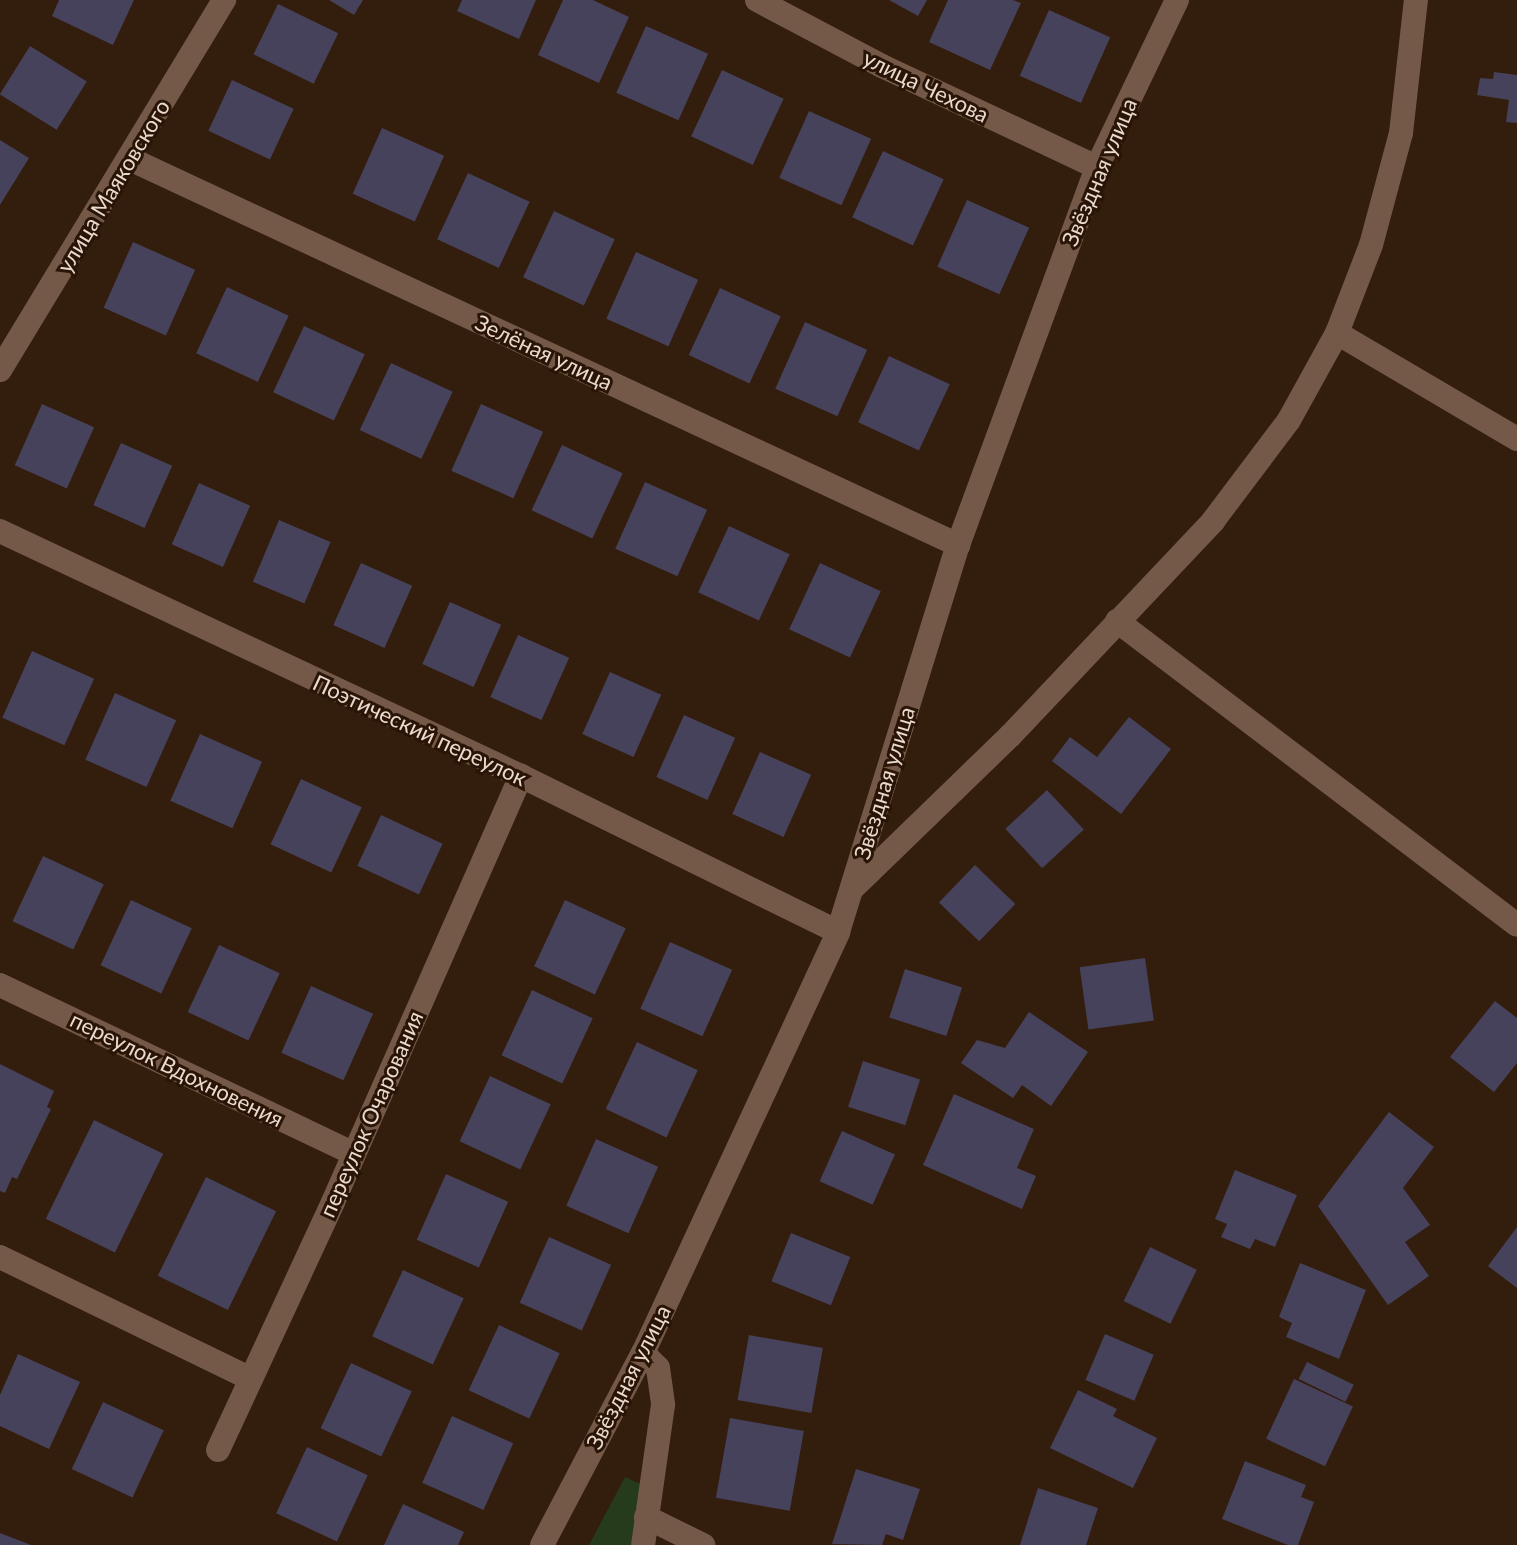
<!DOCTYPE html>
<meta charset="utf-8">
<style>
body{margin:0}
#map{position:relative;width:1517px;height:1545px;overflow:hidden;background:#331d0d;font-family:Lato,sans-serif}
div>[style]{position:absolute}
.green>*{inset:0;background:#253b1b}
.building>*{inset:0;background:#46425c;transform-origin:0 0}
.street>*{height:24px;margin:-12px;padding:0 12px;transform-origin:12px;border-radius:12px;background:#745948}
span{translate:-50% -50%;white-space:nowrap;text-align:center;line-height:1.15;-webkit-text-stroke:6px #291405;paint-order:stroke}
.street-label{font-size:22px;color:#e9d9cf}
</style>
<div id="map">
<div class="green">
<i style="clip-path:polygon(625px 1477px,645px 1486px,639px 1545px,589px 1545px)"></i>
</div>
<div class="building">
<i style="clip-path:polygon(59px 0,134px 0,113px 45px,52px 16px)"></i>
<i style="clip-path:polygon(329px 0,363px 0,354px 15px)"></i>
<i style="clip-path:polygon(462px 0,536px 0,519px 39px,457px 11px)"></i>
<i style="clip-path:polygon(563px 0,593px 0,629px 17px,599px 83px,538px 55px)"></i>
<i style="clip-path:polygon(889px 0,927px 0,918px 16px)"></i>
<i style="clip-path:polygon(948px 0,1013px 0,1021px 3px,990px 70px,929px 42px)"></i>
<i style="left:278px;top:4px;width:67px;height:56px;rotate:26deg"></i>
<i style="left:1049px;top:10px;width:67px;height:72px;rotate:24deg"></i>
<i style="left:646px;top:26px;width:68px;height:73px;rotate:24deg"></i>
<i style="left:30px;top:46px;width:67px;height:57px;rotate:32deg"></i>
<i style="left:722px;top:70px;width:68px;height:73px;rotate:25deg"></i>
<i style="clip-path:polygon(1494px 72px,1517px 75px,1517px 123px,1506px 122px,1509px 100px,1477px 95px,1480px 78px,1493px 79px)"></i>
<i style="left:232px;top:80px;width:68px;height:56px;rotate:25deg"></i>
<i style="left:809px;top:111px;width:68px;height:73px;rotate:24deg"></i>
<i style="left:382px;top:128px;width:68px;height:72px;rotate:24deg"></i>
<i style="clip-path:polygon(0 140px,29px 158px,0 205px)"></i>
<i style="left:883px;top:151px;width:67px;height:73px;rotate:25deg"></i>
<i style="left:468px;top:173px;width:68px;height:73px;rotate:25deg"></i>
<i style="left:967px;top:200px;width:68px;height:73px;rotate:24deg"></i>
<i style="left:554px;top:211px;width:67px;height:73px;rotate:25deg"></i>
<i style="left:133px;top:242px;width:68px;height:72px;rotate:24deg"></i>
<i style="left:636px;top:252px;width:68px;height:73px;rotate:24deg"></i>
<i style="left:227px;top:287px;width:68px;height:73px;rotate:25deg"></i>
<i style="left:720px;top:288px;width:67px;height:74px;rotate:25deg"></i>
<i style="left:805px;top:322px;width:68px;height:73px;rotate:24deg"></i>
<i style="left:304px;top:326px;width:67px;height:73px;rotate:25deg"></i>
<i style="left:889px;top:356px;width:67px;height:73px;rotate:25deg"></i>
<i style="left:391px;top:363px;width:68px;height:74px;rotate:25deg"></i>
<i style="left:42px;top:404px;width:57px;height:67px;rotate:24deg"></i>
<i style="left:481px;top:404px;width:68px;height:73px;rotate:24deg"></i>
<i style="left:121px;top:443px;width:56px;height:68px;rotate:24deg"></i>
<i style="left:562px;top:445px;width:67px;height:72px;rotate:25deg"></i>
<i style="left:645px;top:482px;width:68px;height:73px;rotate:24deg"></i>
<i style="left:199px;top:483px;width:56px;height:67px;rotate:24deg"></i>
<i style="left:279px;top:520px;width:56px;height:67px;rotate:23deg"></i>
<i style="left:729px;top:526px;width:67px;height:73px;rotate:25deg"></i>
<i style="left:361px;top:563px;width:56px;height:68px;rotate:24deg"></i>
<i style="left:820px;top:563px;width:67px;height:73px;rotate:25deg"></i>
<i style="left:450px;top:602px;width:56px;height:68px;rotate:24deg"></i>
<i style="left:518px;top:635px;width:56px;height:68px;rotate:24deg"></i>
<i style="left:32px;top:651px;width:68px;height:73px;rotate:24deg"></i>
<i style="left:610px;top:672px;width:56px;height:68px;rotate:24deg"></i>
<i style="left:115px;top:693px;width:67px;height:73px;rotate:24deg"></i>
<i style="left:684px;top:715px;width:56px;height:68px;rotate:24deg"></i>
<i style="clip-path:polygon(1129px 717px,1171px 749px,1121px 814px,1052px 761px,1070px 737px,1097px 757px)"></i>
<i style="left:200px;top:734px;width:68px;height:73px;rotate:24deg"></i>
<i style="left:760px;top:752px;width:56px;height:68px;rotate:24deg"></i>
<i style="left:301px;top:779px;width:67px;height:72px;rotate:25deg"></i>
<i style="left:1047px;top:790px;width:54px;height:57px;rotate:47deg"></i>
<i style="left:381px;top:815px;width:68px;height:56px;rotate:25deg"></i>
<i style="left:43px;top:856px;width:67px;height:72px;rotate:25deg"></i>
<i style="left:975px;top:865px;width:56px;height:52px;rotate:44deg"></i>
<i style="left:131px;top:900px;width:67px;height:72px;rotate:25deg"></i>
<i style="left:565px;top:900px;width:67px;height:73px;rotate:25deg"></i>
<i style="left:670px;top:942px;width:68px;height:73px;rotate:24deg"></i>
<i style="left:219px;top:945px;width:67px;height:74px;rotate:25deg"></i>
<i style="left:1145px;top:958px;width:63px;height:66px;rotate:82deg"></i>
<i style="left:905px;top:969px;width:60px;height:51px;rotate:18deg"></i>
<i style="left:311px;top:986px;width:68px;height:73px;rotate:24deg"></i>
<i style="left:532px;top:990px;width:67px;height:72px;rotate:25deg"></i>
<i style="clip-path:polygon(1495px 1001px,1517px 1018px,1517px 1063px,1494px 1092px,1450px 1057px)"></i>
<i style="clip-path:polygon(1029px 1012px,1088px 1052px,1051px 1106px,1022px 1085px,1013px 1098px,961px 1063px,977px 1040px,1005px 1048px)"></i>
<i style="left:637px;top:1042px;width:67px;height:74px;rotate:25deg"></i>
<i style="left:863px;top:1061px;width:60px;height:48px;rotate:18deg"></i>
<i style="clip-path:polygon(0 1064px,54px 1091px,47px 1107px,51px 1109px,17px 1179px,12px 1177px,5px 1193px,0 1191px)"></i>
<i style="left:490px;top:1076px;width:67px;height:72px;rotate:25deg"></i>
<i style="clip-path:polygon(954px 1094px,1034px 1129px,1017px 1168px,1036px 1176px,1022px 1209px,923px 1165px)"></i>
<i style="clip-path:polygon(1389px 1112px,1434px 1147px,1403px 1188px,1430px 1225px,1405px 1242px,1429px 1276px,1388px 1305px,1318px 1206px)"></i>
<i style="left:94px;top:1120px;width:77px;height:110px;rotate:26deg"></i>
<i style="left:842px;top:1131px;width:58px;height:55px;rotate:24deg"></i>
<i style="left:596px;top:1139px;width:68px;height:73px;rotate:24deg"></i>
<i style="clip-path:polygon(1235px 1170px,1297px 1195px,1275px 1247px,1255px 1239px,1250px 1249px,1221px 1237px,1227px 1224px,1215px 1219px)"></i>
<i style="left:446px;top:1174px;width:68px;height:72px;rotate:24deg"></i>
<i style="left:206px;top:1177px;width:78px;height:110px;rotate:26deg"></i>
<i style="clip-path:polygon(1517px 1227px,1517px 1288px,1488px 1266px)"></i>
<i style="left:791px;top:1233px;width:64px;height:52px;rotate:22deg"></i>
<i style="left:549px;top:1237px;width:68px;height:72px;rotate:24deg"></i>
<i style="left:1150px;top:1247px;width:52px;height:60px;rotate:26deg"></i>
<i style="clip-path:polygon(1300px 1263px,1366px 1290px,1339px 1359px,1286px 1337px,1292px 1323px,1279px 1317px)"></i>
<i style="left:403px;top:1270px;width:67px;height:73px;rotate:25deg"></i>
<i style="left:499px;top:1325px;width:67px;height:72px;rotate:25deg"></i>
<i style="left:1105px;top:1334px;width:53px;height:50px;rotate:23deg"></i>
<i style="left:749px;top:1335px;width:75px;height:66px;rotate:10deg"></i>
<i style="clip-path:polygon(18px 1354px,80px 1382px,49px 1449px,0 1426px,0 1395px)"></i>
<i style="left:1307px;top:1362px;width:52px;height:19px;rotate:26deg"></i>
<i style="left:351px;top:1363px;width:67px;height:72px;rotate:25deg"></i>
<i style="left:1294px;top:1379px;width:65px;height:66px;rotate:25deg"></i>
<i style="clip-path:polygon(1078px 1390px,1117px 1409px,1113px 1416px,1157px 1438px,1133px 1488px,1050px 1448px)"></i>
<i style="left:103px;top:1402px;width:67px;height:74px;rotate:25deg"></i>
<i style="left:452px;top:1416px;width:67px;height:73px;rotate:24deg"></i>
<i style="left:730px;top:1418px;width:75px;height:81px;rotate:10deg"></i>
<i style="left:307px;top:1447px;width:67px;height:73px;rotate:25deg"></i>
<i style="clip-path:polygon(1245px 1461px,1306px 1485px,1301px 1497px,1314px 1502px,1298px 1545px,1288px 1545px,1222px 1519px)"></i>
<i style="clip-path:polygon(856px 1469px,920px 1489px,903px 1540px,886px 1534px,882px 1545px,832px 1544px)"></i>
<i style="clip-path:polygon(1038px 1488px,1098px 1508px,1086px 1545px,1020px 1545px)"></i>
<i style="clip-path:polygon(403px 1504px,464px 1532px,458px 1545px,384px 1545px)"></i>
<i style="clip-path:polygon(0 1533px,31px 1545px,0 1545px)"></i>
</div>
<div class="street">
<i style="left:757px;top:0;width:141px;rotate:27.8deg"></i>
<i style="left:882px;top:66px;width:238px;rotate:25.2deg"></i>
<i style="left:130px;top:159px;width:914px;rotate:24.99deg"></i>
<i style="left:1337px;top:333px;width:209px;rotate:30.5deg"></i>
<i style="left:0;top:370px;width:433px;rotate:-58.8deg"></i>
<i style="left:0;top:531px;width:576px;rotate:25.19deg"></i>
<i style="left:521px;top:776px;width:353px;rotate:26.2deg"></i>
<i style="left:1117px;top:621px;width:502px;rotate:37.23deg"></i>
<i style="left:853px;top:888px;width:219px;rotate:-44.1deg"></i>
<i style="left:1010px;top:736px;width:296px;rotate:-46.6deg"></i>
<i style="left:1213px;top:521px;width:126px;rotate:-53deg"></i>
<i style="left:1289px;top:420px;width:99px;rotate:-61.1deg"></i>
<i style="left:1337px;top:333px;width:94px;rotate:-68.9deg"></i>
<i style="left:1371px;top:245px;width:116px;rotate:-75deg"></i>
<i style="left:1401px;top:133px;width:134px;rotate:-83.6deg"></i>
<i style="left:0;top:985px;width:392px;rotate:25.5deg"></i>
<i style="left:0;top:1257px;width:279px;rotate:25.9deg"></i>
<i style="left:643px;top:1353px;width:21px;rotate:45deg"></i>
<i style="left:658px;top:1368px;width:37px;rotate:82deg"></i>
<i style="left:663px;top:1405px;width:141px;rotate:98.1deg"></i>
<i style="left:218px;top:1450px;width:273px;rotate:-65.1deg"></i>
<i style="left:333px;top:1202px;width:466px;rotate:-66.2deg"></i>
<i style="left:646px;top:1517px;width:64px;rotate:26.2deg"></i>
<i style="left:542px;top:1545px;width:217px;rotate:-62.3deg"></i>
<i style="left:643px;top:1353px;width:464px;rotate:-65.1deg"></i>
<i style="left:838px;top:932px;width:405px;rotate:-72.8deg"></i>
<i style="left:958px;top:545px;width:403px;rotate:-69.8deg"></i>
<i style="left:1097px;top:167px;width:185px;rotate:-64.4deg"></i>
</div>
<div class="street-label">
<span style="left:926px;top:86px;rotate:26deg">улица Чехова</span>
<span style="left:1099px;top:172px;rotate:-67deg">Звёздная улица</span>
<span style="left:113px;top:186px;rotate:-59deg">улица Маяковского</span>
<span style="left:544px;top:352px;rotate:25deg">Зелёная улица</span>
<span style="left:420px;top:730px;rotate:25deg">Поэтический переулок</span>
<span style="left:884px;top:783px;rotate:-73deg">Звёздная улица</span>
<span style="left:177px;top:1069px;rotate:26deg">переулок Вдохновения</span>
<span style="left:371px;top:1114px;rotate:-66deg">переулок Очарования</span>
<span style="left:628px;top:1377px;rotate:-63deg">Звёздная улица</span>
</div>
</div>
